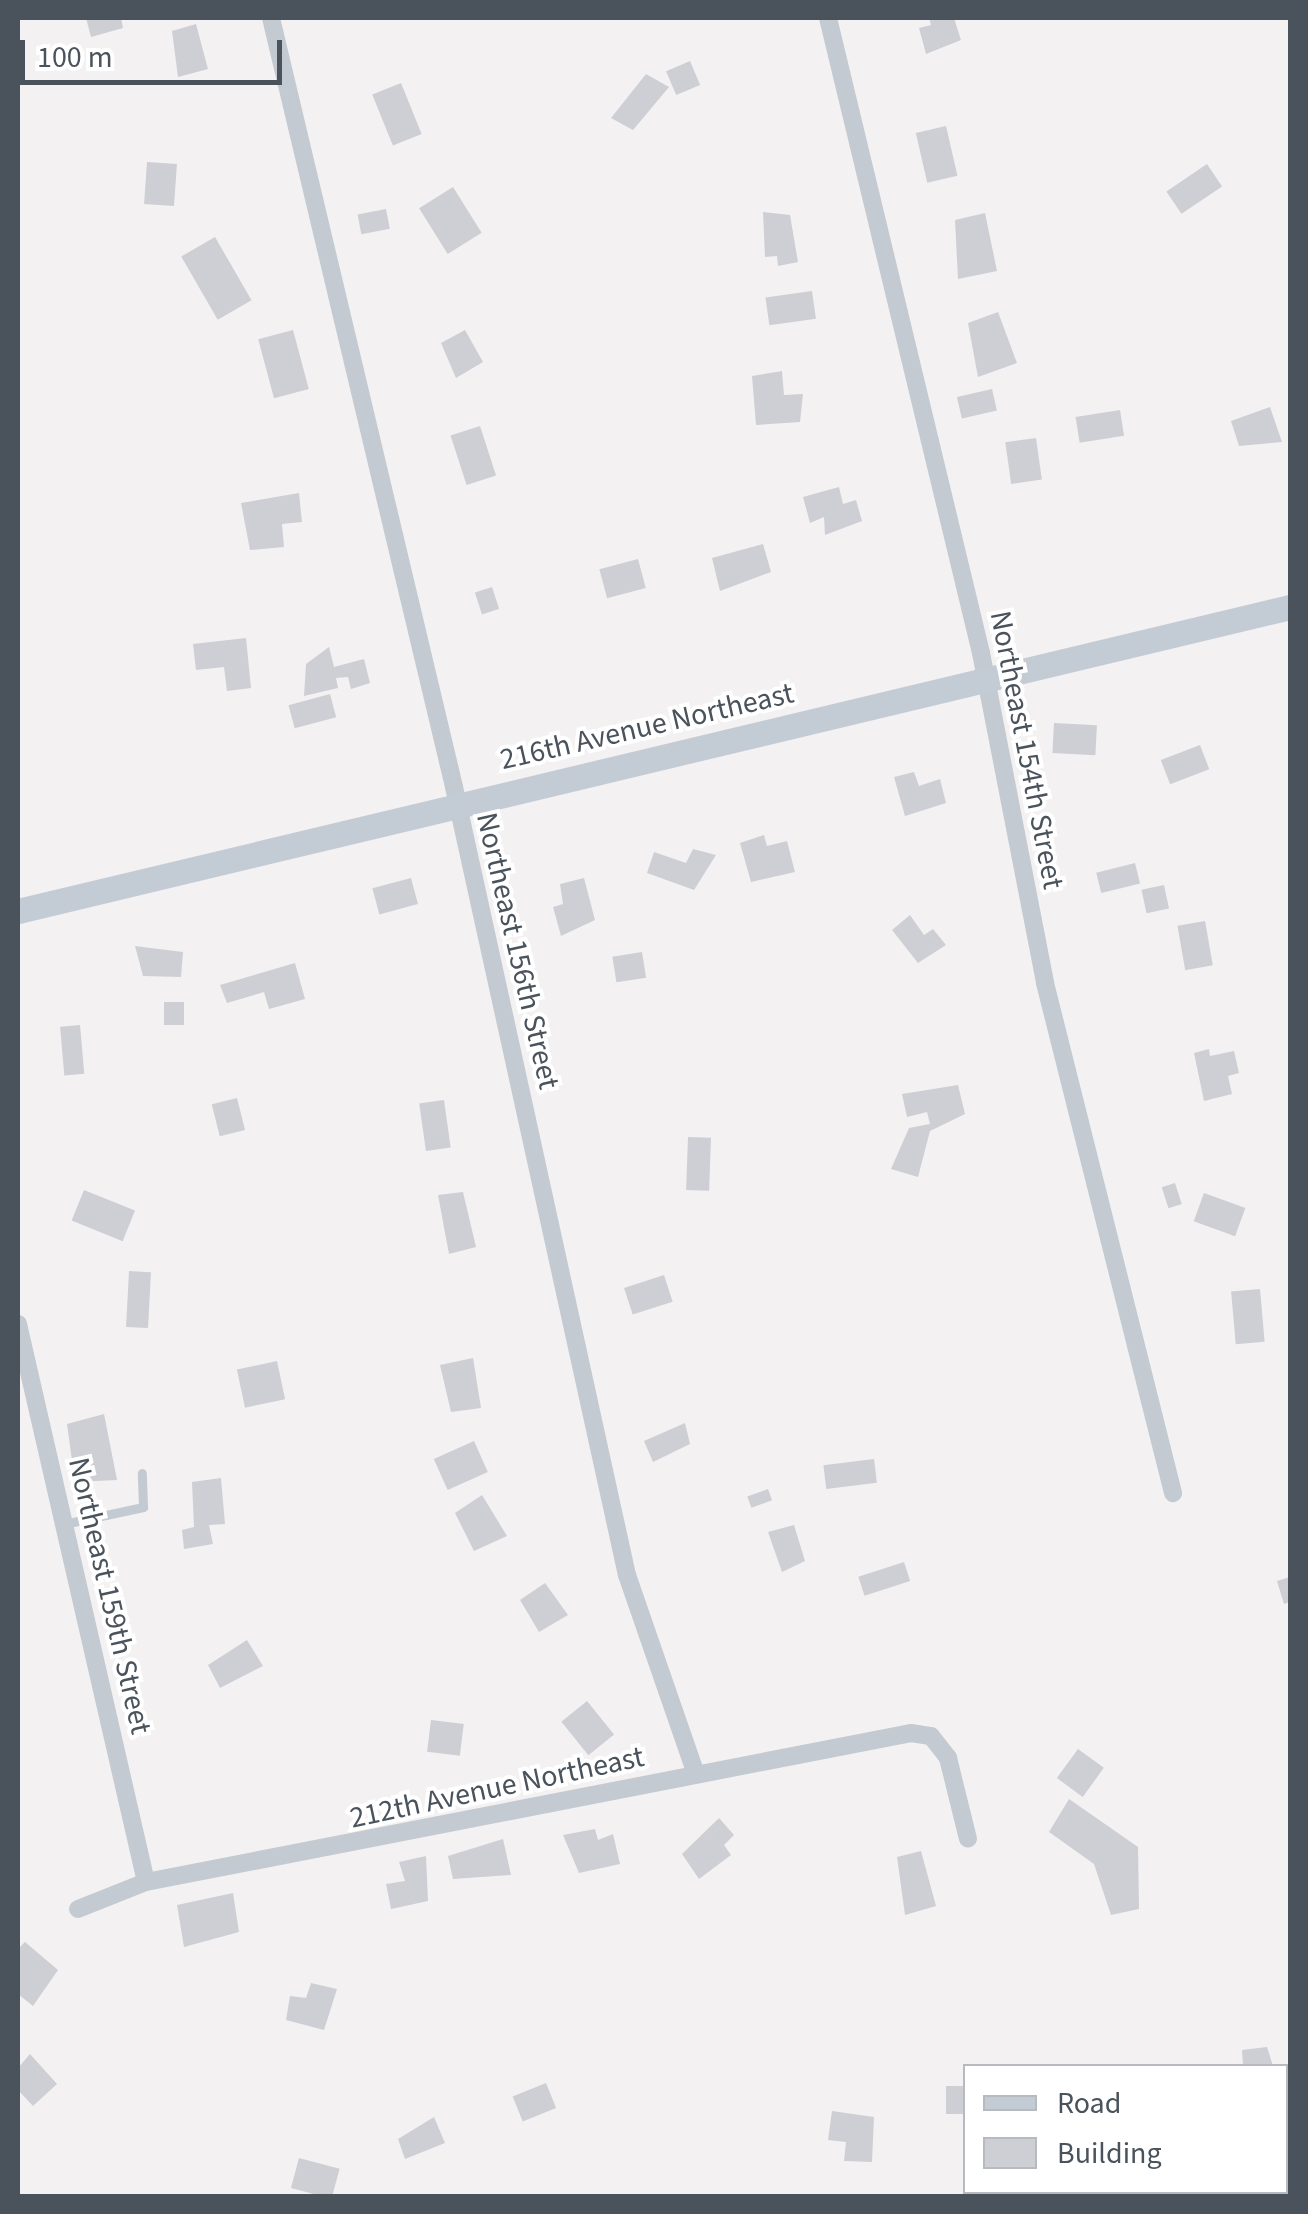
<!DOCTYPE html>
<style>
body{margin:0}
#map{position:relative;width:1308px;height:2214px;overflow:hidden;background:#f3f1f1;font-family:"Source Sans 3",sans-serif}
div>[style]{position:absolute}
.building>*{inset:0;background:#cecfd4;transform-origin:0 0}
.lane>*{height:9px;margin:-4.5px;padding:0 4.5px;transform-origin:4.5px;border-radius:4.5px;background:#c3cad1}
.street>*{height:18px;margin:-9px;padding:0 9px;transform-origin:9px;border-radius:9px;background:#c3cad1}
.secondary>*{height:25px;margin:-12.5px;padding:0 12.5px;transform-origin:12.5px;border-radius:12.5px;background:#c3cbd5}
span{translate:-50% -50%;white-space:nowrap;text-align:center;line-height:1.15;-webkit-text-stroke:8px #fff;paint-order:stroke}
.street-label{font-size:30px;color:#4a535c}
.frame{position:absolute;inset:0;border:20px solid #4a535c;pointer-events:none}
.legend{position:absolute;left:963px;top:2064px;width:325px;height:130px;box-sizing:border-box;background:#fff;border:2px solid #b7babe;margin:0;padding:12px 18px;list-style:none;font-size:30px;color:#4a535c}
.legend li{display:flex;align-items:center;gap:20px;height:50px}
.legend b{width:50px;border:2px solid #b7babe}
.scale{position:absolute;left:20px;top:40px;width:262px;height:45px;box-sizing:border-box;border:5px solid #4a535c;border-top:0;padding-left:12px;font-size:30px;line-height:35px;white-space:nowrap;color:#4a535c;-webkit-text-stroke:8px #fff;paint-order:stroke}
</style>
<div id="map">
<div class="building">
<i style="clip-path:polygon(86px 18px,121px 18px,123px 28px,91px 37px)"></i>
<i style="clip-path:polygon(929px 18px,954px 18px,961px 40px,926px 54px,919px 28px,931px 25px)"></i>
<i style="clip-path:polygon(196px 24px,208px 69px,178px 77px,172px 31px)"></i>
<i style="left:690px;top:61px;width:26px;height:26px;rotate:67deg"></i>
<i style="clip-path:polygon(646px 74px,669px 87px,633px 130px,611px 118px)"></i>
<i style="left:401px;top:83px;width:55px;height:31px;rotate:68deg"></i>
<i style="left:946px;top:126px;width:51px;height:31px;rotate:77deg"></i>
<i style="left:147px;top:162px;width:30px;height:42px;rotate:4deg"></i>
<i style="left:1207px;top:164px;width:27px;height:49px;rotate:56deg"></i>
<i style="left:453px;top:187px;width:54px;height:40px;rotate:58deg"></i>
<i style="left:386px;top:209px;width:20px;height:29px;rotate:79deg"></i>
<i style="clip-path:polygon(763px 212px,790px 215px,798px 262px,778px 266px,777px 256px,765px 257px)"></i>
<i style="clip-path:polygon(985px 213px,997px 271px,958px 279px,955px 220px)"></i>
<i style="left:215px;top:237px;width:73px;height:39px;rotate:60deg"></i>
<i style="left:812px;top:291px;width:28px;height:47px;rotate:82deg"></i>
<i style="clip-path:polygon(998px 312px,1017px 363px,978px 377px,968px 323px)"></i>
<i style="left:293px;top:330px;width:61px;height:36px;rotate:75deg"></i>
<i style="clip-path:polygon(465px 330px,483px 362px,456px 378px,441px 343px)"></i>
<i style="clip-path:polygon(782px 371px,784px 395px,803px 394px,800px 422px,756px 425px,752px 376px)"></i>
<i style="left:992px;top:389px;width:22px;height:36px;rotate:77deg"></i>
<i style="clip-path:polygon(1270px 407px,1282px 442px,1239px 446px,1231px 421px)"></i>
<i style="left:1120px;top:410px;width:26px;height:45px;rotate:81deg"></i>
<i style="left:480px;top:426px;width:52px;height:31px;rotate:72deg"></i>
<i style="left:1036px;top:438px;width:42px;height:31px;rotate:82deg"></i>
<i style="clip-path:polygon(839px 487px,843px 504px,856px 500px,862px 521px,825px 535px,824px 517px,810px 523px,803px 497px)"></i>
<i style="clip-path:polygon(299px 493px,302px 522px,282px 524px,284px 547px,250px 550px,241px 503px)"></i>
<i style="clip-path:polygon(763px 544px,771px 572px,720px 591px,712px 558px)"></i>
<i style="left:638px;top:559px;width:30px;height:40px;rotate:75deg"></i>
<i style="left:492px;top:587px;width:23px;height:18px;rotate:72deg"></i>
<i style="clip-path:polygon(246px 638px,251px 688px,227px 691px,224px 667px,196px 670px,193px 644px)"></i>
<i style="clip-path:polygon(329px 647px,334px 667px,364px 659px,370px 683px,351px 689px,348px 677px,336px 678px,338px 688px,304px 696px,306px 664px)"></i>
<i style="left:330px;top:694px;width:24px;height:43px;rotate:75deg"></i>
<i style="left:1054px;top:723px;width:43px;height:30px;rotate:3deg"></i>
<i style="left:1200px;top:745px;width:26px;height:42px;rotate:69deg"></i>
<i style="clip-path:polygon(914px 772px,919px 786px,940px 779px,946px 803px,905px 816px,894px 777px)"></i>
<i style="clip-path:polygon(764px 835px,767px 846px,787px 841px,795px 872px,751px 882px,740px 843px)"></i>
<i style="clip-path:polygon(693px 849px,716px 855px,694px 890px,647px 873px,654px 852px,686px 863px)"></i>
<i style="left:1135px;top:863px;width:21px;height:40px;rotate:76deg"></i>
<i style="left:411px;top:878px;width:27px;height:40px;rotate:75deg"></i>
<i style="clip-path:polygon(584px 878px,595px 920px,561px 936px,553px 907px,563px 904px,560px 884px)"></i>
<i style="left:1164px;top:885px;width:24px;height:23px;rotate:78deg"></i>
<i style="clip-path:polygon(910px 915px,924px 935px,933px 929px,946px 945px,918px 963px,892px 930px)"></i>
<i style="left:1205px;top:921px;width:45px;height:28px;rotate:80deg"></i>
<i style="clip-path:polygon(135px 946px,183px 952px,181px 977px,143px 976px)"></i>
<i style="left:642px;top:952px;width:26px;height:30px;rotate:81deg"></i>
<i style="clip-path:polygon(295px 963px,305px 999px,269px 1009px,264px 992px,227px 1003px,220px 985px)"></i>
<i style="left:164px;top:1002px;width:20px;height:23px"></i>
<i style="left:80px;top:1025px;width:49px;height:20px;rotate:85deg"></i>
<i style="clip-path:polygon(1209px 1049px,1210px 1056px,1234px 1051px,1239px 1073px,1228px 1076px,1232px 1094px,1204px 1101px,1194px 1053px)"></i>
<i style="clip-path:polygon(958px 1085px,965px 1114px,930px 1131px,918px 1177px,891px 1169px,909px 1128px,930px 1124px,927px 1112px,907px 1117px,902px 1094px)"></i>
<i style="left:237px;top:1098px;width:33px;height:26px;rotate:76deg"></i>
<i style="left:444px;top:1100px;width:48px;height:25px;rotate:82deg"></i>
<i style="left:688px;top:1137px;width:23px;height:53px;rotate:2deg"></i>
<i style="left:1175px;top:1183px;width:22px;height:14px;rotate:72deg"></i>
<i style="left:84px;top:1190px;width:55px;height:33px;rotate:22deg"></i>
<i style="clip-path:polygon(463px 1192px,476px 1247px,449px 1254px,438px 1195px)"></i>
<i style="left:1204px;top:1193px;width:44px;height:30px;rotate:20deg"></i>
<i style="left:129px;top:1271px;width:22px;height:56px;rotate:3deg"></i>
<i style="left:664px;top:1275px;width:28px;height:42px;rotate:72deg"></i>
<i style="left:1260px;top:1289px;width:53px;height:29px;rotate:85deg"></i>
<i style="clip-path:polygon(473px 1358px,481px 1408px,451px 1412px,440px 1365px)"></i>
<i style="left:277px;top:1361px;width:39px;height:41px;rotate:78deg"></i>
<i style="clip-path:polygon(104px 1414px,117px 1480px,75px 1482px,67px 1424px)"></i>
<i style="clip-path:polygon(685px 1423px,690px 1444px,653px 1462px,644px 1441px)"></i>
<i style="left:474px;top:1441px;width:34px;height:44px;rotate:66deg"></i>
<i style="left:874px;top:1459px;width:24px;height:51px;rotate:83deg"></i>
<i style="clip-path:polygon(221px 1478px,225px 1524px,209px 1525px,213px 1544px,184px 1549px,182px 1530px,194px 1527px,192px 1482px)"></i>
<i style="left:768px;top:1489px;width:12px;height:22px;rotate:70deg"></i>
<i style="clip-path:polygon(482px 1495px,507px 1536px,474px 1551px,455px 1513px)"></i>
<i style="clip-path:polygon(794px 1525px,805px 1561px,782px 1572px,768px 1532px)"></i>
<i style="left:904px;top:1562px;width:20px;height:48px;rotate:72deg"></i>
<i style="clip-path:polygon(1290px 1577px,1290px 1602px,1284px 1604px,1277px 1581px)"></i>
<i style="clip-path:polygon(545px 1583px,568px 1615px,539px 1632px,520px 1600px)"></i>
<i style="clip-path:polygon(247px 1640px,263px 1666px,220px 1688px,208px 1665px)"></i>
<i style="left:587px;top:1701px;width:43px;height:33px;rotate:51deg"></i>
<i style="left:431px;top:1720px;width:33px;height:32px;rotate:7deg"></i>
<i style="left:1078px;top:1749px;width:32px;height:36px;rotate:36deg"></i>
<i style="clip-path:polygon(1069px 1799px,1138px 1847px,1139px 1909px,1111px 1915px,1094px 1864px,1049px 1832px)"></i>
<i style="clip-path:polygon(719px 1818px,734px 1835px,724px 1845px,731px 1855px,699px 1879px,682px 1854px)"></i>
<i style="clip-path:polygon(595px 1829px,598px 1840px,613px 1834px,620px 1864px,579px 1873px,563px 1835px)"></i>
<i style="clip-path:polygon(503px 1839px,511px 1875px,453px 1879px,448px 1856px)"></i>
<i style="clip-path:polygon(921px 1851px,936px 1906px,905px 1915px,897px 1857px)"></i>
<i style="clip-path:polygon(426px 1856px,428px 1901px,391px 1909px,386px 1884px,405px 1881px,399px 1862px)"></i>
<i style="clip-path:polygon(233px 1893px,239px 1932px,184px 1947px,177px 1905px)"></i>
<i style="clip-path:polygon(25px 1942px,58px 1970px,33px 2006px,18px 1994px,18px 1949px)"></i>
<i style="clip-path:polygon(311px 1983px,337px 1989px,324px 2030px,286px 2020px,290px 1996px,306px 1998px)"></i>
<i style="clip-path:polygon(1267px 2047px,1273px 2066px,1243px 2066px,1242px 2050px)"></i>
<i style="clip-path:polygon(30px 2054px,57px 2084px,33px 2106px,18px 2090px,18px 2068px)"></i>
<i style="left:546px;top:2083px;width:27px;height:36px;rotate:68deg"></i>
<i style="left:966px;top:2086px;width:28px;height:20px;rotate:90deg"></i>
<i style="clip-path:polygon(832px 2111px,874px 2117px,872px 2162px,844px 2161px,846px 2142px,828px 2140px)"></i>
<i style="clip-path:polygon(434px 2117px,445px 2143px,405px 2159px,398px 2139px)"></i>
<i style="left:299px;top:2158px;width:42px;height:31px;rotate:15deg"></i>
</div>
<div class="lane">
<i style="left:64px;top:1524px;width:81px;rotate:-12.1deg"></i>
<i style="left:143px;top:1507px;width:34px;rotate:-92deg"></i>
</div>
<div class="street">
<i style="left:271px;top:18px;width:790px;rotate:76.61deg"></i>
<i style="left:454px;top:787px;width:807px;rotate:77.62deg"></i>
<i style="left:627px;top:1575px;width:211px;rotate:70.9deg"></i>
<i style="left:828px;top:18px;width:653px;rotate:76.45deg"></i>
<i style="left:981px;top:653px;width:336px;rotate:79deg"></i>
<i style="left:1045px;top:983px;width:526px;rotate:75.91deg"></i>
<i style="left:18px;top:1324px;width:572px;rotate:77.08deg"></i>
<i style="left:78px;top:1909px;width:73px;rotate:-21.7deg"></i>
<i style="left:146px;top:1882px;width:779px;rotate:-11.02deg"></i>
<i style="left:911px;top:1733px;width:20px;rotate:9deg"></i>
<i style="left:931px;top:1736px;width:28px;rotate:52deg"></i>
<i style="left:948px;top:1758px;width:83px;rotate:76.1deg"></i>
<i style="left:1286px;top:2187px;width:4px;rotate:-14deg"></i>
<i style="left:1241px;top:2196px;width:24px;rotate:-9deg"></i>
</div>
<div class="secondary">
<i style="left:18px;top:911px;width:1308px;rotate:-13.44deg"></i>
</div>
<div class="street-label">
<span style="left:647px;top:727px;rotate:-13deg">216th Avenue Northeast</span>
<span style="left:1026px;top:750px;rotate:79deg">Northeast 154th Street</span>
<span style="left:517px;top:951px;rotate:77deg">Northeast 156th Street</span>
<span style="left:109px;top:1596px;rotate:77deg">Northeast 159th Street</span>
<span style="left:497px;top:1788px;rotate:-12deg">212th Avenue Northeast</span>
</div>
<div class="frame"></div>
<ul class="legend">
<li><b style="height:12px;background:#c3cbd5"></b>Road</li>
<li><b style="height:28px;background:#cecfd4"></b>Building</li>
</ul>
<div class="scale">100 m</div>
</div>
